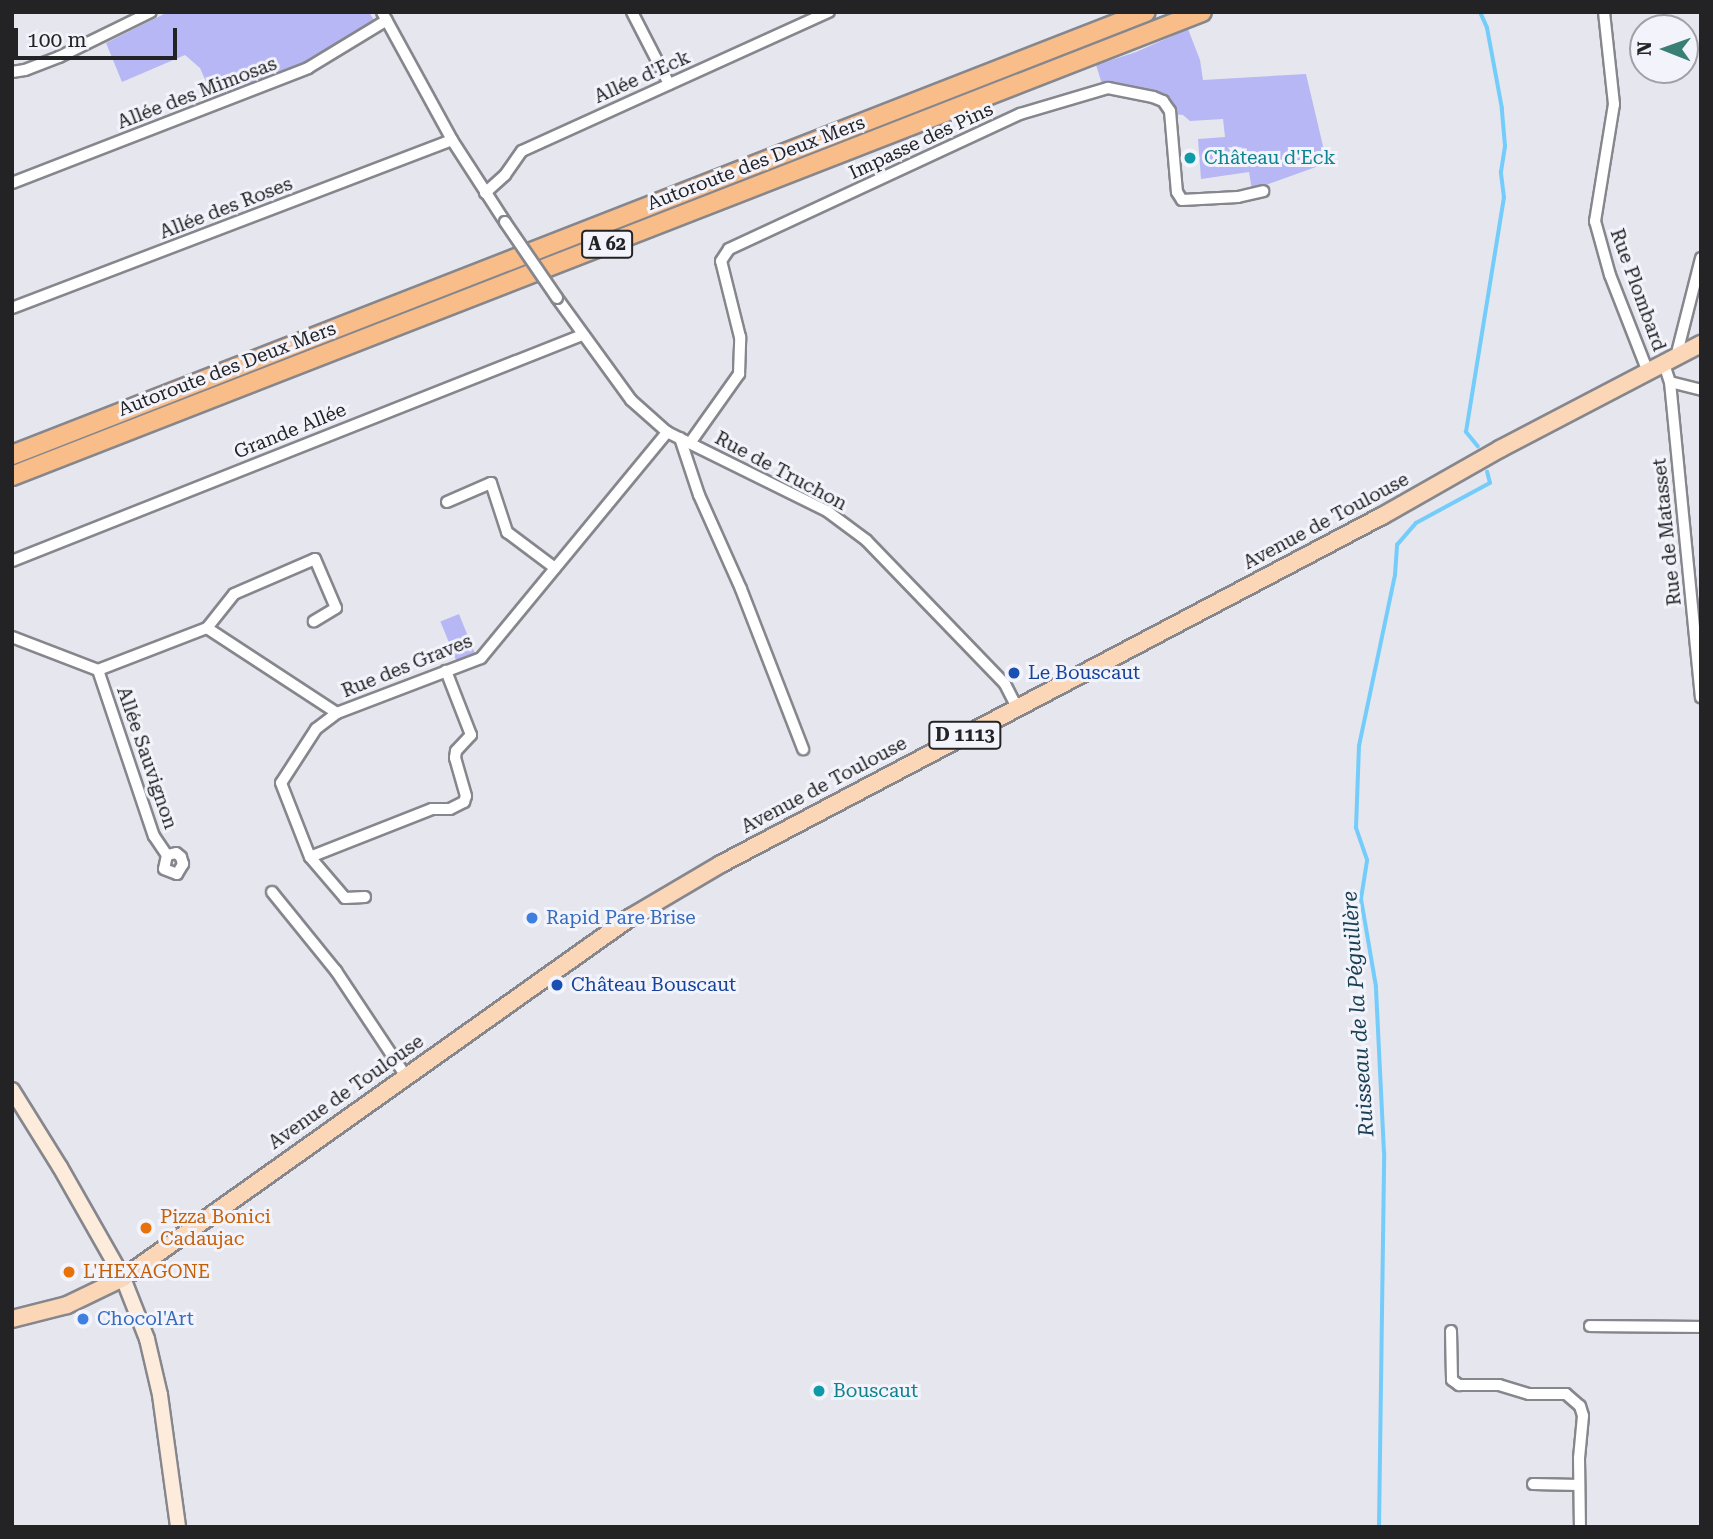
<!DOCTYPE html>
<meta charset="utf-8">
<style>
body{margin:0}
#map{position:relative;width:1713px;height:1539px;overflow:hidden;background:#e6e6ee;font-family:"Roboto Serif",serif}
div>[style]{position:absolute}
.green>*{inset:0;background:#b7b7f5;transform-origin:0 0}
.stream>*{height:3.5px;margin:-1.75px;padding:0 1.75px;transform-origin:1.75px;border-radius:1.75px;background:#74ccfb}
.roads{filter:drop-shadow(2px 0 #86868d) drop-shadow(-2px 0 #86868d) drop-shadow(0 2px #86868d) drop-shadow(0 -2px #86868d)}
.street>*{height:10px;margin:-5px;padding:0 5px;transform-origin:5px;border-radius:5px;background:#fff}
.secondary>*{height:14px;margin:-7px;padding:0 7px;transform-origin:7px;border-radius:7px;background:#fdebdc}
.primary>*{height:16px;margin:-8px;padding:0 8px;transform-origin:8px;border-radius:8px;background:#fbd7b8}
.highway>*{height:18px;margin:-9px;padding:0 9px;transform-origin:9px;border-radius:9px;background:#f8bd89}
.bridges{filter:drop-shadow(2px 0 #86868d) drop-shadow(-2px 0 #86868d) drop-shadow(0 2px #86868d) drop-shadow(0 -2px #86868d)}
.street-bridge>*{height:10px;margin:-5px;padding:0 5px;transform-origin:5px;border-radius:5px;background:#fff}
.dots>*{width:19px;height:19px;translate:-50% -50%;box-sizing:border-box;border:4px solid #f3f3fb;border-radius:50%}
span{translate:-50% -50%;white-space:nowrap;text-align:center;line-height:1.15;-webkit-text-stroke:6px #f3f3fb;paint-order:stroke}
.shield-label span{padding:2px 5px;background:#f3f3fb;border:2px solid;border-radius:5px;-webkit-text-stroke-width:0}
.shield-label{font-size:18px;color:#232326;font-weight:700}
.street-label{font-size:19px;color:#232326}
.culture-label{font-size:19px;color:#0d838f}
.left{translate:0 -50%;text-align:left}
.transit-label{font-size:19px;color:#164399}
.shop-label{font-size:19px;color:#366cbe}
.food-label{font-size:19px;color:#c56008}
.water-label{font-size:21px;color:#194053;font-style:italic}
.frame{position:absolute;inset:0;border:14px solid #232326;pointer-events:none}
.north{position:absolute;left:1629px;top:14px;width:70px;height:70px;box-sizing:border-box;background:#f3f3fb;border:2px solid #a0a0a6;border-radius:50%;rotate:271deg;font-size:19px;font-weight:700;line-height:28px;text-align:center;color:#232326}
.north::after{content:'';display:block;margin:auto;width:24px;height:32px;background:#3a7f75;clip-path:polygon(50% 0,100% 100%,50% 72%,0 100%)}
.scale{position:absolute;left:14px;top:28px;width:163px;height:32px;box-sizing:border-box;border:4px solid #232326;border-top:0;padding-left:9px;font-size:21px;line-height:24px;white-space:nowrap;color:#232326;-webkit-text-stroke:5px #f3f3fb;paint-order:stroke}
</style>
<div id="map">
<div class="green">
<i style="clip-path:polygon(168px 12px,369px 12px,375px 22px,304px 67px,215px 102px,200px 68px,185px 55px,122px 82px,106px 43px)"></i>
<i style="clip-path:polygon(1188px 29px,1200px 60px,1203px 80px,1306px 74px,1327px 163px,1252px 190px,1249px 172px,1201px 179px,1198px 139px,1225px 137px,1223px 119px,1190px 121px,1183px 115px,1173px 114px,1166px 96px,1102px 84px,1096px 65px,1136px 52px)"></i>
<i style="left:459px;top:614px;width:46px;height:20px;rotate:68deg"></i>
</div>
<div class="stream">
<i style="left:1478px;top:447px;width:19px;rotate:-129deg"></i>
<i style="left:1466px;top:432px;width:237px;rotate:-80.8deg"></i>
<i style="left:1504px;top:198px;width:26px;rotate:-97deg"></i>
<i style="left:1501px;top:172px;width:26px;rotate:-81deg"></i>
<i style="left:1505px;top:146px;width:37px;rotate:-95deg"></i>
<i style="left:1502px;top:109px;width:82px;rotate:-100.5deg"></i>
<i style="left:1487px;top:28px;width:17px;rotate:-114deg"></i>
<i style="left:1379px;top:1527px;width:374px;rotate:-89.2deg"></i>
<i style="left:1384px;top:1153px;width:166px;rotate:-92.8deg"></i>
<i style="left:1376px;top:987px;width:89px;rotate:-99.7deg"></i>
<i style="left:1361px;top:899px;width:39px;rotate:-81deg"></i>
<i style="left:1367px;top:860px;width:34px;rotate:-109deg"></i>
<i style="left:1356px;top:828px;width:82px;rotate:-87.9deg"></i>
<i style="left:1359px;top:746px;width:175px;rotate:-78.1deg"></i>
<i style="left:1395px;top:575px;width:30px;rotate:-86deg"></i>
<i style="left:1397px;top:545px;width:29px;rotate:-49deg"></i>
<i style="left:1416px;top:523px;width:84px;rotate:-28.4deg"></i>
<i style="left:1490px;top:483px;width:11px;rotate:-105deg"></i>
</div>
<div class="roads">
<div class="street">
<i style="left:382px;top:12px;width:146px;rotate:61.3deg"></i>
<i style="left:452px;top:140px;width:98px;rotate:57.1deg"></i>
<i style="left:632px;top:12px;width:81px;rotate:62.8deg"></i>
<i style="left:1604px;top:12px;width:93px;rotate:83.8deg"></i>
<i style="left:1614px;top:104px;width:119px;rotate:99.2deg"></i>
<i style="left:1595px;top:221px;width:56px;rotate:74.5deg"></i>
<i style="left:1610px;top:275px;width:104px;rotate:68.6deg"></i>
<i style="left:12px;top:72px;width:13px;rotate:-9deg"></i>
<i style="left:25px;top:70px;width:36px;rotate:-21deg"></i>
<i style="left:59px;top:57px;width:102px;rotate:-26.1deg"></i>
<i style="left:12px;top:183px;width:318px;rotate:-21.2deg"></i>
<i style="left:308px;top:68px;width:92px;rotate:-31.3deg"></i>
<i style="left:485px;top:193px;width:27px;rotate:-42deg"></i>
<i style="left:505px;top:175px;width:29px;rotate:-55deg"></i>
<i style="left:522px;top:151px;width:337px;rotate:-24.4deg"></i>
<i style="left:557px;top:298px;width:126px;rotate:54deg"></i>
<i style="left:631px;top:400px;width:48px;rotate:41.6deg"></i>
<i style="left:667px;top:432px;width:178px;rotate:26.3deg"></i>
<i style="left:827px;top:511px;width:49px;rotate:36.6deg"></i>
<i style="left:866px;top:540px;width:200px;rotate:46deg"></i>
<i style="left:1005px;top:684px;width:28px;rotate:63deg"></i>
<i style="left:12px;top:308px;width:471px;rotate:-20.9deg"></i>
<i style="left:1676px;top:357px;width:102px;rotate:-75.8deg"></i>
<i style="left:1664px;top:364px;width:19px;rotate:72deg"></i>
<i style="left:1670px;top:382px;width:317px;rotate:84.4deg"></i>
<i style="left:1670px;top:382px;width:32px;rotate:14deg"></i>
<i style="left:680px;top:438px;width:60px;rotate:71.6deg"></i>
<i style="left:699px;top:495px;width:103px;rotate:65.9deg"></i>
<i style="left:741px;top:589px;width:172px;rotate:68.8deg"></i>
<i style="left:690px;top:443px;width:85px;rotate:-54.6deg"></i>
<i style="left:739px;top:374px;width:37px;rotate:-88deg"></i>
<i style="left:740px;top:337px;width:78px;rotate:-104deg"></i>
<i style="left:721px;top:261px;width:14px;rotate:-56deg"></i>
<i style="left:729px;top:249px;width:321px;rotate:-24.9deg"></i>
<i style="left:1020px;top:114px;width:92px;rotate:-16.5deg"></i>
<i style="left:1108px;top:88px;width:46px;rotate:11.3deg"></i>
<i style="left:1153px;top:97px;width:11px;rotate:22deg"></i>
<i style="left:1163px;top:101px;width:12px;rotate:55deg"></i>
<i style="left:1170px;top:111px;width:81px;rotate:85.1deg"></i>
<i style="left:1177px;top:192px;width:9px;rotate:58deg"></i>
<i style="left:1182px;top:200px;width:56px;rotate:-3.1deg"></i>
<i style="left:1238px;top:197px;width:26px;rotate:-13deg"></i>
<i style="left:447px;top:502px;width:48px;rotate:-23.4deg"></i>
<i style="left:491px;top:483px;width:52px;rotate:71.9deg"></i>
<i style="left:507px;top:532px;width:60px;rotate:36.9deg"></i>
<i style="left:12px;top:561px;width:613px;rotate:-21.63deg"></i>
<i style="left:207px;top:628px;width:43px;rotate:-51.5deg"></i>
<i style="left:234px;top:594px;width:88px;rotate:-23.4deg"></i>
<i style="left:315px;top:559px;width:53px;rotate:66.8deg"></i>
<i style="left:336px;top:608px;width:26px;rotate:149deg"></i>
<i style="left:12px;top:637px;width:92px;rotate:21deg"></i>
<i style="left:98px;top:670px;width:117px;rotate:-21.1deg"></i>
<i style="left:207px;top:628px;width:155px;rotate:33.2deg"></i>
<i style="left:337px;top:713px;width:154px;rotate:-20.9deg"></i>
<i style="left:481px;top:658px;width:293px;rotate:-50.5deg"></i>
<i style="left:98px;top:670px;width:175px;rotate:71.4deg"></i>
<i style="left:154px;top:836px;width:23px;rotate:56deg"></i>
<i style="left:167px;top:855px;width:14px;rotate:102deg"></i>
<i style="left:164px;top:869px;width:14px;rotate:21deg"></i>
<i style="left:177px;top:874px;width:12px;rotate:-59deg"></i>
<i style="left:183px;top:864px;width:7px;rotate:-106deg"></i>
<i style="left:181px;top:857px;width:6px;rotate:-141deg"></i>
<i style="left:176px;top:853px;width:9px;rotate:167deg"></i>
<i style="left:337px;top:713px;width:26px;rotate:143deg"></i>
<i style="left:316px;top:729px;width:64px;rotate:122.9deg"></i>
<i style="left:281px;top:783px;width:79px;rotate:68.6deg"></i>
<i style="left:310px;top:857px;width:54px;rotate:49.5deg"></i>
<i style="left:345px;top:898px;width:20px;rotate:-3deg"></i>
<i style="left:310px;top:857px;width:131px;rotate:-21.5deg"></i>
<i style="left:432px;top:809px;width:18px"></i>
<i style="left:450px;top:809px;width:16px;rotate:-27deg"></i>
<i style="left:464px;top:802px;width:6px;rotate:-72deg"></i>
<i style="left:466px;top:796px;width:40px;rotate:-106deg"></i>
<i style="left:455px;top:758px;width:7px;rotate:-82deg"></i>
<i style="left:456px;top:751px;width:22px;rotate:-47deg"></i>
<i style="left:471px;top:735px;width:69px;rotate:-111.3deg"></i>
<i style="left:272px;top:892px;width:102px;rotate:51deg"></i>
<i style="left:336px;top:971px;width:125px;rotate:56.4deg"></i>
<i style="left:1590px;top:1326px;width:111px;rotate:0.5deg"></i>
<i style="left:1451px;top:1331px;width:49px;rotate:88.8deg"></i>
<i style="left:1452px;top:1380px;width:9px;rotate:36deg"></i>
<i style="left:1459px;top:1385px;width:40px"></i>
<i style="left:1499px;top:1385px;width:31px;rotate:17deg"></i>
<i style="left:1529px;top:1394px;width:37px"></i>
<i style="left:1566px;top:1394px;width:18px;rotate:41deg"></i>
<i style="left:1580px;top:1406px;width:10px;rotate:73deg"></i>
<i style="left:1583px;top:1416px;width:42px;rotate:95.4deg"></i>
<i style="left:1579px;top:1458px;width:69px;rotate:89.2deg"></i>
<i style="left:1533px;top:1484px;width:46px;rotate:1.2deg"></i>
</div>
<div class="secondary">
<i style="left:12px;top:1090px;width:91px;rotate:58.1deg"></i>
<i style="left:60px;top:1167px;width:128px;rotate:60.4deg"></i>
<i style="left:123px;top:1278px;width:66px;rotate:68.5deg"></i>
<i style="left:147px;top:1339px;width:57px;rotate:76.9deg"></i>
<i style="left:160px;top:1395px;width:133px;rotate:82.2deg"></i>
</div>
<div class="primary">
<i style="left:12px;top:1319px;width:57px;rotate:-14.3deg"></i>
<i style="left:67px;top:1305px;width:62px;rotate:-25.7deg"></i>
<i style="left:123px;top:1278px;width:623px;rotate:-35.4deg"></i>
<i style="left:631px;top:917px;width:104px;rotate:-30.5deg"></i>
<i style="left:721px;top:864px;width:747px;rotate:-27.77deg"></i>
<i style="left:1382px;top:516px;width:136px;rotate:-29.6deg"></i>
<i style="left:1500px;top:449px;width:227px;rotate:-27.6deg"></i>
</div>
<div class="highway">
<i style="left:12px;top:455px;width:1217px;rotate:-21.34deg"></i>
<i style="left:12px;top:476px;width:1277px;rotate:-21.3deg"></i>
</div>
</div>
<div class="bridges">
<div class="street-bridge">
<i style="left:505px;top:222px;width:92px;rotate:55.6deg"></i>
</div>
</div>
<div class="dots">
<i style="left:1190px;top:158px;background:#0f9aa8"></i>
<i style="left:1014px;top:673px;background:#1a4fb4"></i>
<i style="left:532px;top:918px;background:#3f7fe0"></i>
<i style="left:557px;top:985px;background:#1a4fb4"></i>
<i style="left:146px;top:1228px;background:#e8710a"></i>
<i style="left:69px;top:1272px;background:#e8710a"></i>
<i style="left:83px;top:1319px;background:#3f7fe0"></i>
<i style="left:819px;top:1391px;background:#0f9aa8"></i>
</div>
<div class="shield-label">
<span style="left:607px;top:244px">A 62</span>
<span style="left:965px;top:735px">D 1113</span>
</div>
<div class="street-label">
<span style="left:642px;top:77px;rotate:-24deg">Allée d'Eck</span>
<span style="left:197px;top:93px;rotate:-21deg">Allée des Mimosas</span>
<span style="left:921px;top:141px;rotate:-25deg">Impasse des Pins</span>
<span style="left:756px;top:163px;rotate:-21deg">Autoroute des Deux Mers</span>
<span style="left:226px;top:208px;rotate:-21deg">Allée des Roses</span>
<span style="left:1638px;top:290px;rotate:70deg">Rue Plombard</span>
<span style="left:227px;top:369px;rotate:-21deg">Autoroute des Deux Mers</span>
<span style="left:290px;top:431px;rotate:-22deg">Grande Allée</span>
<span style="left:781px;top:471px;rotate:28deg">Rue de Truchon</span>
<span style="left:1326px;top:521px;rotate:-28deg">Avenue de Toulouse</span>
<span style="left:1667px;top:532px;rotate:-96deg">Rue de Matasset</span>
<span style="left:407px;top:666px;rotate:-22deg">Rue des Graves</span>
<span style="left:147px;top:758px;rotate:71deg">Allée Sauvignon</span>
<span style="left:824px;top:785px;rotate:-28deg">Avenue de Toulouse</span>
<span style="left:346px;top:1092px;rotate:-35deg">Avenue de Toulouse</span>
</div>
<div class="culture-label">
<span class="left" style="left:1204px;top:158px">Château d'Eck</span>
<span class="left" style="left:833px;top:1391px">Bouscaut</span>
</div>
<div class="transit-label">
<span class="left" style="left:1028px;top:673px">Le Bouscaut</span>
<span class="left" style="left:571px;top:985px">Château Bouscaut</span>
</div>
<div class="shop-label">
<span class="left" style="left:546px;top:918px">Rapid Pare Brise</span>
<span class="left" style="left:97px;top:1319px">Chocol'Art</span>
</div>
<div class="food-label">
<span class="left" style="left:160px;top:1228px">Pizza Bonici<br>Cadaujac</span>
<span class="left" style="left:83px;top:1272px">L'HEXAGONE</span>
</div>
<div class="water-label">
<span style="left:1358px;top:1014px;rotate:-94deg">Ruisseau de la Péguillère</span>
</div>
<div class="frame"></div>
<div class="north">N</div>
<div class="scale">100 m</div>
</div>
